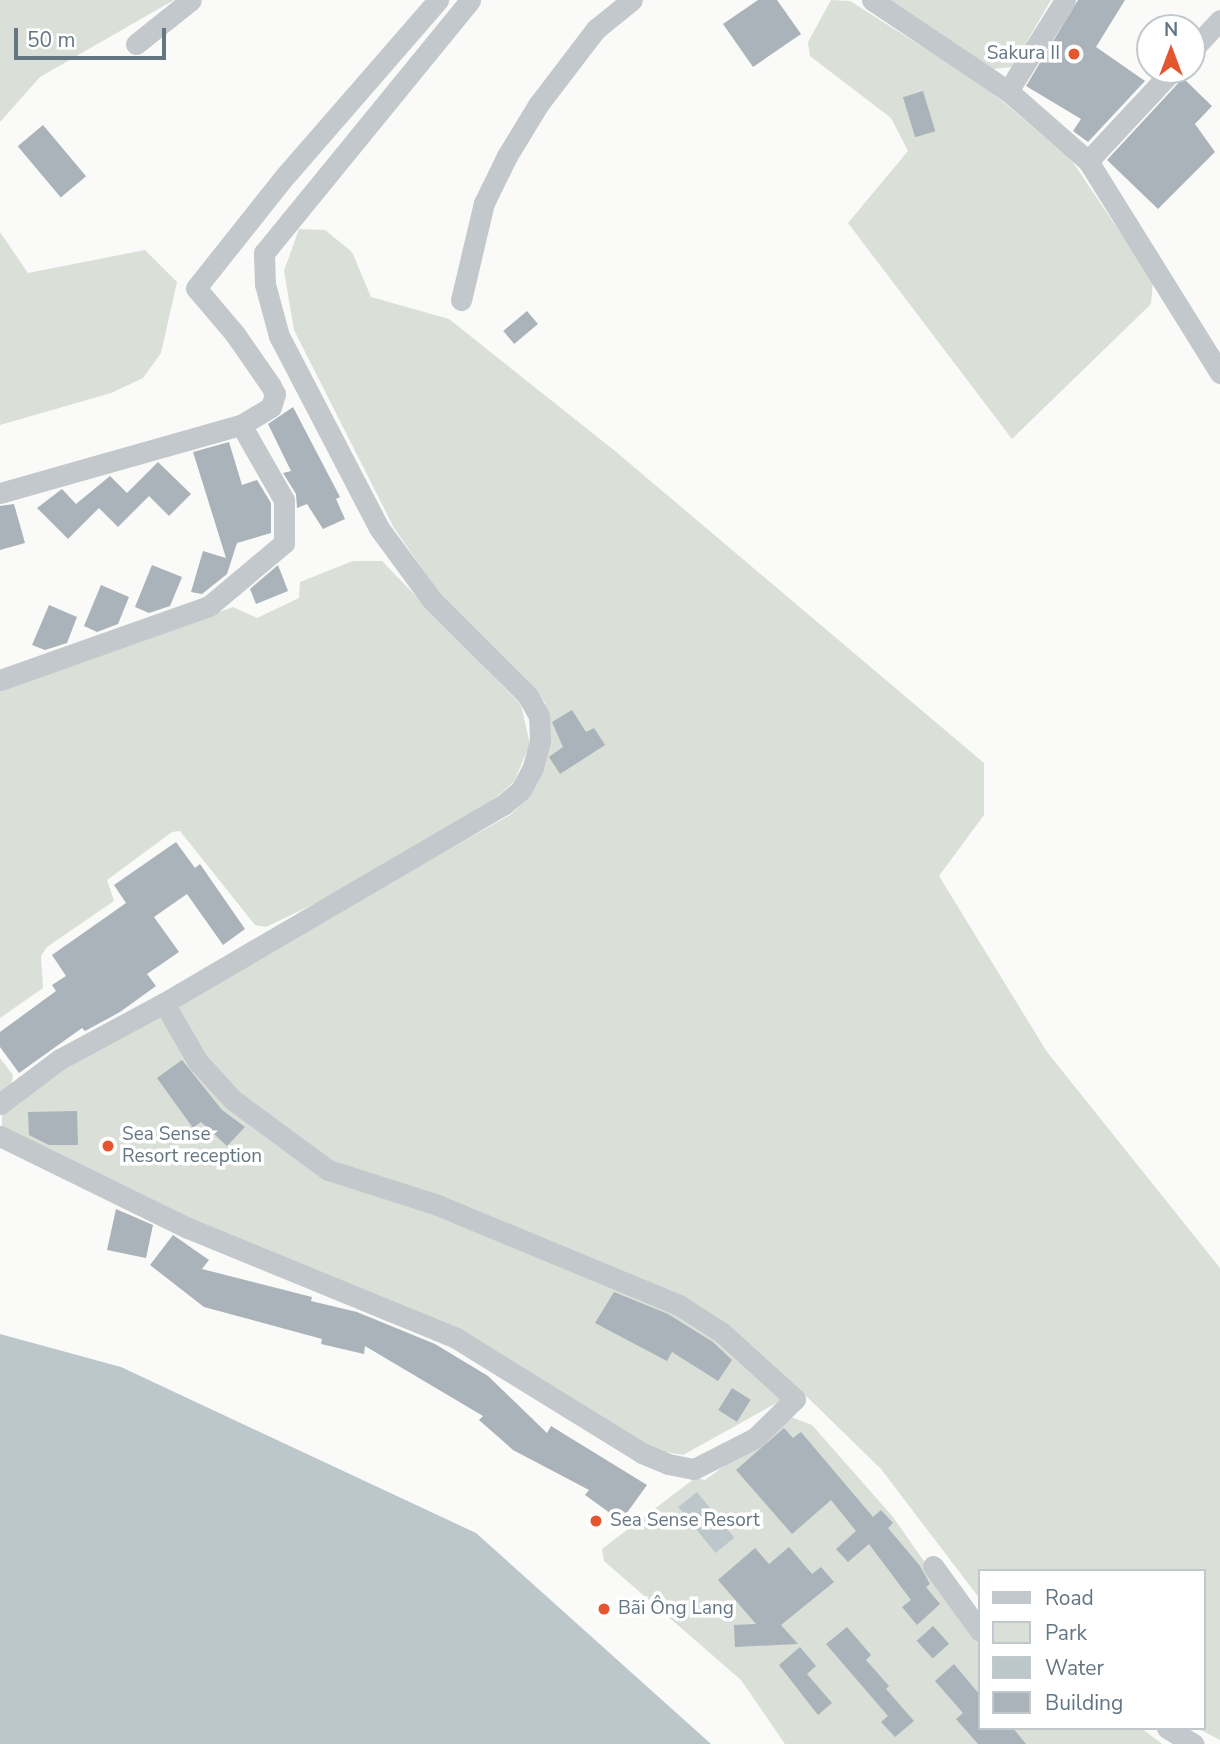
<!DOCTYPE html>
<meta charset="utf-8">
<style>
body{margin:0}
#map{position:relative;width:1220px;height:1744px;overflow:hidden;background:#fafaf8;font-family:"Nunito Sans",sans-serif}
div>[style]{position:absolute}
.green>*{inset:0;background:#dadfd7}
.water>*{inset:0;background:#bbc7cb;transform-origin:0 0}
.building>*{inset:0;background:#aab3b9;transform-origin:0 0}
.minor>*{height:21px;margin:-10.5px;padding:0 10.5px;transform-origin:10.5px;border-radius:10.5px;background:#c3c8cc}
.dots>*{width:19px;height:19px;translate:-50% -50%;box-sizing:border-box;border:4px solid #fff;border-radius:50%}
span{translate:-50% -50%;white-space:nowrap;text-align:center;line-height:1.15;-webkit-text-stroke:7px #fff;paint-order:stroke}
.poi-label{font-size:19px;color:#657683}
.right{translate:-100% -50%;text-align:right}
.left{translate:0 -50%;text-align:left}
.legend{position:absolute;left:978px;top:1569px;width:228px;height:161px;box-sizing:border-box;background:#fff;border:2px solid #c1c8cd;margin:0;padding:9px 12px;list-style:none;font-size:21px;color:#657683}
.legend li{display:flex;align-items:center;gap:14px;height:35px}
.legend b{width:35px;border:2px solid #c1c8cd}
.north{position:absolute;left:1136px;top:14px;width:70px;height:70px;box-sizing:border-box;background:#fff;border:2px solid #c1c8cd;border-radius:50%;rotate:0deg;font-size:19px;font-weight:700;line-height:28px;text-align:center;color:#657683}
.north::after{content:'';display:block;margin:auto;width:24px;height:32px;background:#e4572e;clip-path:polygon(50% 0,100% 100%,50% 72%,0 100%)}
.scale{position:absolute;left:14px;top:28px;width:152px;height:32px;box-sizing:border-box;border:4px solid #657683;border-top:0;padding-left:9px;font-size:21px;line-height:24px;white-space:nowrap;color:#657683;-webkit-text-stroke:5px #fff;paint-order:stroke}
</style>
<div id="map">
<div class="green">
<i style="clip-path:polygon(0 0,174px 0,40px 77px,0 122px)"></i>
<i style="clip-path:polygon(831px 0,850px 1px,986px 87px,1072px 161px,1153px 281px,1151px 304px,1012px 439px,848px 223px,908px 151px,891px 118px,810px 56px,808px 42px)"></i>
<i style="clip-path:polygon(884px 0,1051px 0,1012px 67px,993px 69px)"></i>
<i style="clip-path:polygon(299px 229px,325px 230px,352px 252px,371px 297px,449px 319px,615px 451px,984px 763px,984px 815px,939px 876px,1047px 1052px,1220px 1268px,1220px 1740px,1197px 1728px,1204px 1728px,1204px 1571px,980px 1571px,980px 1599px,881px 1469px,800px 1390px,683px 1455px,648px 1449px,526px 1376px,193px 1224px,2px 1127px,2px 1111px,36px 1082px,510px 815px,530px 796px,542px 767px,545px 703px,441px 596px,394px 528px,294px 330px,284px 271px)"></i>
<i style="clip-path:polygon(0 232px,28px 273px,145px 250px,177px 282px,161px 353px,143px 378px,111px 393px,0 425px)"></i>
<i style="clip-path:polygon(353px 561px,382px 561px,521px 705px,530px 744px,514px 782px,482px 809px,339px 892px,266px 927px,255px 925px,180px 831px,172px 832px,107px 880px,114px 901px,47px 947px,41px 956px,43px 988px,0 1018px,0 689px,233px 607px,257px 618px,299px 598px,300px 582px)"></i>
<i style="clip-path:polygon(0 1058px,13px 1075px,11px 1086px,0 1095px)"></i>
<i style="clip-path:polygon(791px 1417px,812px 1425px,893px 1517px,958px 1610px,980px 1632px,980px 1728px,1141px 1728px,1162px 1744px,785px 1744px,741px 1680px,604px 1561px,602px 1549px,695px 1478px,705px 1480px)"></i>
</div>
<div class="water">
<i style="clip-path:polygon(0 1334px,121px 1367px,476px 1533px,711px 1744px,0 1744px)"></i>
<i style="left:697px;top:1492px;width:59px;height:24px;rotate:51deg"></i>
</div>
<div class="building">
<i style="clip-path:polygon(758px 0,777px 0,801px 34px,753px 67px,723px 24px)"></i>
<i style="clip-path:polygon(1078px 0,1125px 0,1096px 47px,1145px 81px,1088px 142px,1073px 131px,1081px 119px,1026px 86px)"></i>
<i style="clip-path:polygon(1183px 78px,1212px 106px,1195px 124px,1215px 152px,1158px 209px,1107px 160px)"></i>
<i style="left:923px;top:91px;width:42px;height:21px;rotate:73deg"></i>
<i style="left:43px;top:125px;width:67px;height:33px;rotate:50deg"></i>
<i style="left:527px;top:311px;width:17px;height:31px;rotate:50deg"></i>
<i style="clip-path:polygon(293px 407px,340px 497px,336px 499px,345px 519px,323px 529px,307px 504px,297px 508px,296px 494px,283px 473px,291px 471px,268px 424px)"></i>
<i style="clip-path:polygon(229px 442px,242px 485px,257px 480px,271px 503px,271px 533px,237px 543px,227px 574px,202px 594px,191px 592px,203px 551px,226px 558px,193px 452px)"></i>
<i style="clip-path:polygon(158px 462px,191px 494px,169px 516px,149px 496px,118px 527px,99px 508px,68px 539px,37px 508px,62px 489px,76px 504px,110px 476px,127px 493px)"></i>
<i style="clip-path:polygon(14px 504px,25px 543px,0 550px,0 506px)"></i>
<i style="clip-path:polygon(152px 565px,182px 577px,170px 606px,149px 613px,135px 607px)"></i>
<i style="clip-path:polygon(278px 565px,288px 591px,256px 604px,250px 589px)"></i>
<i style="clip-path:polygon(101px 585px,129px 597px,118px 624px,97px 632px,84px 626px)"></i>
<i style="clip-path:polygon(49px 605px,77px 617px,67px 643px,45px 650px,32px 645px)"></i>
<i style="clip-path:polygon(572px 710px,586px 732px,594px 728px,605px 745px,560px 774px,549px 757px,563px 747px,552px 722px)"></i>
<i style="clip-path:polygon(176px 842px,195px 868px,200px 864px,245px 929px,223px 945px,187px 894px,154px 917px,179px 952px,147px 974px,156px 986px,120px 1012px,85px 1031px,82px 1028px,19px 1073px,0 1047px,0 1032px,56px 991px,52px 985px,66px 976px,52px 955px,126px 903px,114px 885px)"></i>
<i style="clip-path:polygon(182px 1060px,222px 1110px,245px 1127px,227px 1146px,201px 1122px,193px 1128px,157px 1078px)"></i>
<i style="clip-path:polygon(77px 1111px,78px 1145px,49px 1145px,29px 1135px,28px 1112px)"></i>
<i style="clip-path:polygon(116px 1209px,153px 1225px,146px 1258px,107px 1250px)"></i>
<i style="clip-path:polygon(173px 1235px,209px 1260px,202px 1269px,312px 1297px,311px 1301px,357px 1312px,435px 1344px,488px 1376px,547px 1433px,551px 1426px,647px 1485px,621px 1521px,585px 1495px,589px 1490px,513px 1450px,479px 1420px,483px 1416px,365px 1346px,364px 1354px,321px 1344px,322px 1339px,204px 1307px,150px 1265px)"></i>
<i style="clip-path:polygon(614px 1292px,668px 1314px,713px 1342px,732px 1360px,718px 1381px,672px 1352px,667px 1361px,595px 1323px)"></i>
<i style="left:732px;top:1388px;width:22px;height:26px;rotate:32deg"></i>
<i style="clip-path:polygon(784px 1428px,793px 1438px,801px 1432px,873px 1517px,881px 1510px,893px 1523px,888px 1528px,920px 1566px,930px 1584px,926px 1587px,940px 1604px,917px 1625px,902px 1607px,911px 1600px,869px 1544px,848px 1562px,836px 1549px,856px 1531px,831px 1500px,792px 1534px,736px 1470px)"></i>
<i style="clip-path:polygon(789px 1547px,812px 1574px,821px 1567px,834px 1582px,781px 1625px,798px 1644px,735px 1647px,734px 1625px,756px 1624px,718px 1580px,755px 1548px,769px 1564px)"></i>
<i style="left:933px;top:1626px;width:24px;height:22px;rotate:48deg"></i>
<i style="clip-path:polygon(847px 1627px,871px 1655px,866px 1660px,889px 1686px,886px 1689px,914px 1721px,895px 1737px,881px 1722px,888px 1716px,826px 1644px)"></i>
<i style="clip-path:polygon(800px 1647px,816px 1666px,807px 1674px,832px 1703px,818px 1715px,779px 1665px)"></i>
<i style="clip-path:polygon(954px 1664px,980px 1695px,980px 1728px,1013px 1728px,1026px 1744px,978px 1744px,956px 1719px,963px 1713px,935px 1681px)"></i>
</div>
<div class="minor">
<i style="left:872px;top:0;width:164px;rotate:33.8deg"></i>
<i style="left:1008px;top:91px;width:106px;rotate:41.2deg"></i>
<i style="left:1088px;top:161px;width:250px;rotate:58.1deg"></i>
<i style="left:136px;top:44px;width:70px;rotate:-38.7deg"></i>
<i style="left:1192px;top:50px;width:41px;rotate:-47deg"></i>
<i style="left:1008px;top:91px;width:107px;rotate:-57.9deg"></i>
<i style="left:1088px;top:161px;width:125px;rotate:-47deg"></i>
<i style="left:461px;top:300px;width:100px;rotate:-76.7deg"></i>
<i style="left:484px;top:203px;width:52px;rotate:-63.9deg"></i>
<i style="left:507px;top:156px;width:60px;rotate:-58.7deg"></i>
<i style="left:538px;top:105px;width:96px;rotate:-52.7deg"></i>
<i style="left:596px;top:29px;width:46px;rotate:-38.9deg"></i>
<i style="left:0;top:493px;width:250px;rotate:-15.8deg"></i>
<i style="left:241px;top:425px;width:35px;rotate:-31deg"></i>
<i style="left:271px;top:407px;width:14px;rotate:-73deg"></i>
<i style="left:275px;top:394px;width:9px;rotate:-117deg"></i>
<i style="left:271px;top:386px;width:63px;rotate:-124.7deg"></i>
<i style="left:235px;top:334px;width:60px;rotate:-130.3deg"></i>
<i style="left:196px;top:288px;width:144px;rotate:-51.5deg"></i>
<i style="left:286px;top:175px;width:232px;rotate:-49deg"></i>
<i style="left:0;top:680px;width:222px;rotate:-19.5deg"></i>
<i style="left:209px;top:606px;width:98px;rotate:-40deg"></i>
<i style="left:284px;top:543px;width:43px;rotate:-90deg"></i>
<i style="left:284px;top:500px;width:86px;rotate:-119.8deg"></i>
<i style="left:0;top:1104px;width:75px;rotate:-36.9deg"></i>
<i style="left:60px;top:1059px;width:118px;rotate:-28.3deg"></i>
<i style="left:0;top:1136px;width:209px;rotate:26.1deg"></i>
<i style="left:188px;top:1228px;width:290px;rotate:22.3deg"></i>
<i style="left:456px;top:1338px;width:219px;rotate:31.7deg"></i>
<i style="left:642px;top:1453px;width:28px;rotate:23deg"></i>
<i style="left:668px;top:1464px;width:26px;rotate:11deg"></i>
<i style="left:694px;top:1469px;width:68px;rotate:-26.9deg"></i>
<i style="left:755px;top:1438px;width:56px;rotate:-44.3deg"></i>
<i style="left:795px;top:1399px;width:100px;rotate:-137.8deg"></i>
<i style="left:721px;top:1332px;width:50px;rotate:-147.3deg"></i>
<i style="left:679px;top:1305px;width:261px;rotate:-157.5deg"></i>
<i style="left:438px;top:1205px;width:115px;rotate:-162.3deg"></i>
<i style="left:328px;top:1170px;width:118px;rotate:-143.6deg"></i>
<i style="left:233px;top:1100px;width:52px;rotate:-132.6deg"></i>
<i style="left:198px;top:1062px;width:68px;rotate:-120deg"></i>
<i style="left:164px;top:1003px;width:393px;rotate:-30.3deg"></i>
<i style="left:503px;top:805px;width:23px;rotate:-40deg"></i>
<i style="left:521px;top:790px;width:26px;rotate:-62deg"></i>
<i style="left:533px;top:767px;width:27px;rotate:-75deg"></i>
<i style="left:540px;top:741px;width:25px;rotate:-92deg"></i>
<i style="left:539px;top:716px;width:23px;rotate:-119deg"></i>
<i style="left:528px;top:696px;width:136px;rotate:-135deg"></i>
<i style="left:432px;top:600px;width:89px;rotate:-126.4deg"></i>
<i style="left:379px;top:528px;width:216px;rotate:-117.5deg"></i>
<i style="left:279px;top:336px;width:54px;rotate:-105.1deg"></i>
<i style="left:265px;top:284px;width:31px;rotate:-92deg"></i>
<i style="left:264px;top:253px;width:326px;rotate:-50.8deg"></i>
<i style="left:933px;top:1566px;width:80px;rotate:54.1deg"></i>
<i style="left:1167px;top:1728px;width:31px;rotate:31deg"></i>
</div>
<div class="dots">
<i style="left:1074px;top:54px;background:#e4572e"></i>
<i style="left:108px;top:1146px;background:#e4572e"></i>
<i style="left:596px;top:1521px;background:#e4572e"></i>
<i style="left:604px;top:1609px;background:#e4572e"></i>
</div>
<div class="poi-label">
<span class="right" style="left:1060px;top:54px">Sakura II</span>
<span class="left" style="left:122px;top:1146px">Sea Sense<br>Resort reception</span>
<span class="left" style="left:610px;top:1521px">Sea Sense Resort</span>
<span class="left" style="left:618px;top:1609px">Bãi Ông Lang</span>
</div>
<ul class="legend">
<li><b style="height:9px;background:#c3c8cc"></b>Road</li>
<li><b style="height:19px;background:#dadfd7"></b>Park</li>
<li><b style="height:19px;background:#bbc7cb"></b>Water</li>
<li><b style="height:19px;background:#aab3b9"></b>Building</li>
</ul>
<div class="north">N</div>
<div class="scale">50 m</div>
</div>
